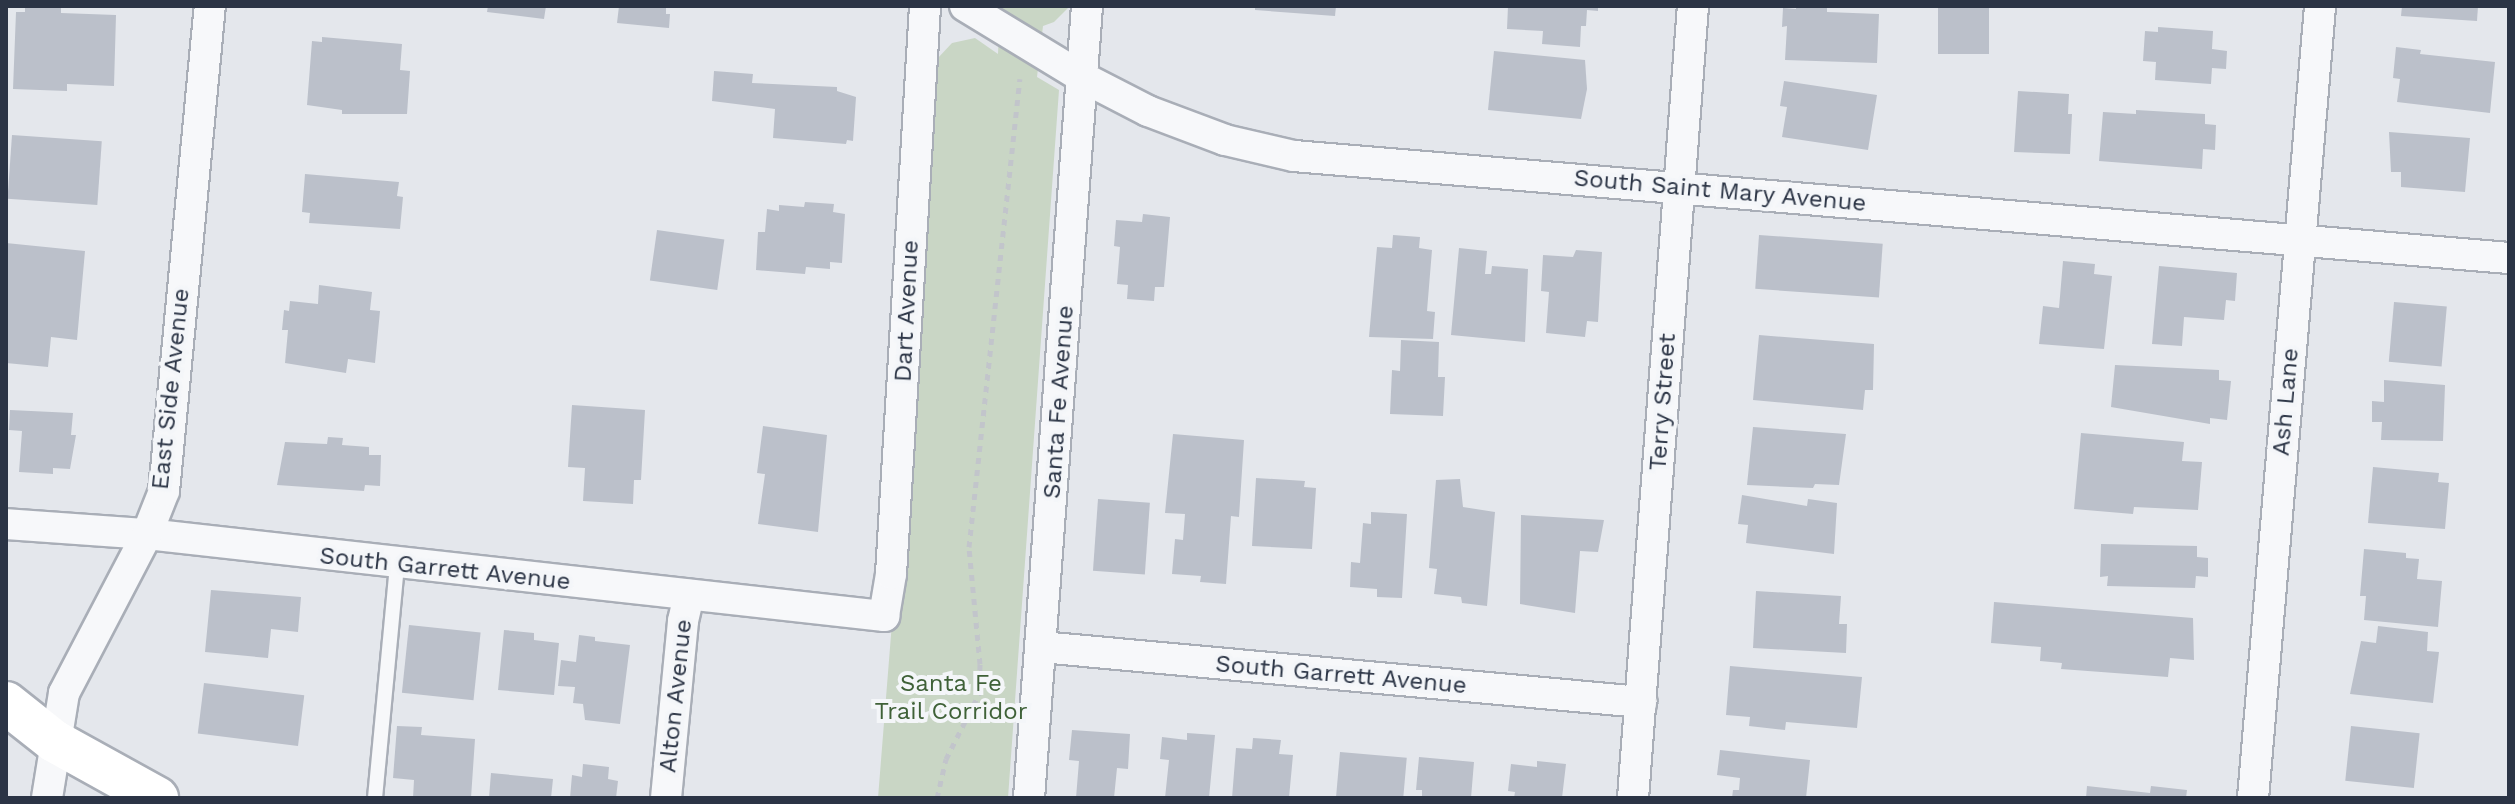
<!DOCTYPE html>
<style>
body{margin:0}
#map{position:relative;width:2515px;height:804px;overflow:hidden;background:#e4e7ec;font-family:"Work Sans",sans-serif}
div>[style]{position:absolute}
.green>*{inset:0;background:#c9d6c5}
.building>*{inset:0;background:#bbc0ca;transform-origin:0 0}
.path>*{height:5px;margin-top:-2.5px;transform-origin:0;background:repeating-linear-gradient(90deg,#c2c5cb 0 6px,transparent 0 12px)}
.roads{filter:drop-shadow(2px 0 #a9aeb7) drop-shadow(-2px 0 #a9aeb7) drop-shadow(0 2px #a9aeb7) drop-shadow(0 -2px #a9aeb7)}
.lane>*{height:14px;margin:-7px;padding:0 7px;transform-origin:7px;border-radius:7px;background:#f7f8fa}
.street>*{height:30px;margin:-15px;padding:0 15px;transform-origin:15px;border-radius:15px;background:#f7f8fa}
.secondary>*{height:42px;margin:-21px;padding:0 21px;transform-origin:21px;border-radius:21px;background:#fff}
span{translate:-50% -50%;white-space:nowrap;text-align:center;line-height:1.15;-webkit-text-stroke:8px #f4f6f9;paint-order:stroke}
.street-label{font-size:24px;color:#2b3445}
.park-label{font-size:24px;color:#3f6138}
.frame{position:absolute;inset:0;border:8px solid #2b3445;pointer-events:none}
</style>
<div id="map">
<div class="green">
<i style="clip-path:polygon(1000px 6px,1070px 6px,1054px 22px,1043px 26px,1037px 77px,1059px 90px,1008px 798px,878px 798px,937px 59px,952px 43px,975px 38px,998px 54px)"></i>
</div>
<div class="building">
<i style="clip-path:polygon(25px 6px,61px 6px,61px 13px,116px 15px,114px 86px,67px 84px,67px 91px,13px 89px,16px 12px,25px 12px)"></i>
<i style="clip-path:polygon(488px 6px,546px 6px,544px 19px,487px 12px)"></i>
<i style="clip-path:polygon(619px 6px,666px 6px,666px 14px,670px 14px,669px 28px,617px 23px)"></i>
<i style="clip-path:polygon(1255px 6px,1336px 6px,1335px 16px,1255px 10px)"></i>
<i style="clip-path:polygon(1508px 6px,1598px 6px,1598px 11px,1587px 10px,1586px 26px,1581px 26px,1580px 47px,1542px 44px,1543px 31px,1507px 29px)"></i>
<i style="clip-path:polygon(1796px 6px,1827px 6px,1827px 12px,1879px 14px,1877px 63px,1785px 60px,1787px 26px,1782px 27px,1783px 8px,1796px 9px)"></i>
<i style="left:1938px;top:6px;width:51px;height:48px"></i>
<i style="clip-path:polygon(2402px 6px,2478px 6px,2477px 21px,2401px 16px)"></i>
<i style="clip-path:polygon(2158px 27px,2213px 31px,2212px 49px,2227px 51px,2226px 69px,2212px 68px,2211px 84px,2155px 80px,2156px 62px,2143px 61px,2145px 31px,2158px 32px)"></i>
<i style="clip-path:polygon(322px 37px,402px 44px,400px 70px,410px 71px,407px 114px,342px 114px,342px 110px,307px 105px,312px 41px,322px 42px)"></i>
<i style="clip-path:polygon(2396px 47px,2421px 50px,2420px 54px,2495px 62px,2490px 113px,2397px 102px,2400px 79px,2393px 78px)"></i>
<i style="clip-path:polygon(1494px 51px,1585px 60px,1587px 89px,1581px 119px,1488px 110px)"></i>
<i style="clip-path:polygon(714px 71px,753px 74px,752px 83px,837px 87px,837px 91px,856px 97px,853px 141px,847px 140px,846px 144px,773px 138px,775px 109px,712px 101px)"></i>
<i style="clip-path:polygon(1784px 81px,1877px 95px,1868px 150px,1782px 137px,1787px 107px,1780px 106px)"></i>
<i style="clip-path:polygon(2018px 91px,2069px 94px,2068px 114px,2072px 114px,2070px 154px,2014px 152px)"></i>
<i style="clip-path:polygon(2136px 110px,2205px 114px,2205px 124px,2216px 125px,2215px 150px,2203px 149px,2202px 169px,2099px 161px,2103px 112px,2136px 114px)"></i>
<i style="clip-path:polygon(2389px 132px,2470px 138px,2465px 192px,2401px 187px,2401px 172px,2391px 172px)"></i>
<i style="left:12px;top:135px;width:90px;height:64px;rotate:4deg"></i>
<i style="clip-path:polygon(305px 174px,399px 182px,397px 196px,403px 197px,400px 229px,309px 223px,310px 213px,302px 212px)"></i>
<i style="clip-path:polygon(805px 202px,834px 204px,833px 212px,845px 214px,842px 263px,830px 262px,830px 269px,806px 267px,805px 274px,756px 270px,758px 232px,765px 232px,767px 209px,779px 211px,779px 205px,804px 207px)"></i>
<i style="clip-path:polygon(1143px 214px,1170px 217px,1164px 287px,1155px 287px,1154px 301px,1127px 299px,1128px 285px,1117px 284px,1120px 247px,1114px 246px,1116px 220px,1142px 222px)"></i>
<i style="left:657px;top:230px;width:68px;height:51px;rotate:8deg"></i>
<i style="clip-path:polygon(1393px 235px,1420px 237px,1419px 248px,1432px 250px,1427px 311px,1435px 312px,1433px 339px,1369px 337px,1377px 247px,1392px 248px)"></i>
<i style="left:1759px;top:235px;width:124px;height:54px;rotate:4deg"></i>
<i style="clip-path:polygon(6px 243px,85px 251px,77px 340px,51px 337px,48px 367px,6px 363px)"></i>
<i style="clip-path:polygon(1459px 248px,1487px 251px,1485px 274px,1491px 274px,1492px 266px,1528px 269px,1525px 342px,1451px 335px)"></i>
<i style="clip-path:polygon(1576px 250px,1602px 252px,1598px 322px,1587px 321px,1585px 337px,1546px 333px,1549px 292px,1541px 291px,1543px 255px,1573px 257px)"></i>
<i style="clip-path:polygon(2063px 261px,2095px 264px,2094px 274px,2112px 276px,2104px 349px,2039px 344px,2043px 306px,2059px 308px)"></i>
<i style="clip-path:polygon(2159px 266px,2237px 273px,2235px 301px,2226px 300px,2224px 320px,2184px 317px,2182px 346px,2152px 344px)"></i>
<i style="clip-path:polygon(319px 285px,372px 292px,370px 310px,380px 311px,375px 363px,348px 359px,346px 373px,285px 363px,288px 330px,282px 330px,284px 310px,289px 311px,290px 301px,318px 304px)"></i>
<i style="left:2394px;top:302px;width:53px;height:60px;rotate:5deg"></i>
<i style="clip-path:polygon(1759px 335px,1874px 344px,1873px 390px,1865px 390px,1863px 410px,1753px 400px)"></i>
<i style="clip-path:polygon(1401px 340px,1439px 342px,1438px 377px,1445px 377px,1443px 416px,1390px 414px,1392px 370px,1400px 371px)"></i>
<i style="clip-path:polygon(2115px 365px,2219px 370px,2219px 380px,2231px 381px,2227px 420px,2210px 418px,2210px 424px,2111px 407px)"></i>
<i style="clip-path:polygon(2384px 380px,2445px 385px,2443px 441px,2381px 440px,2382px 422px,2372px 422px,2372px 401px,2384px 402px)"></i>
<i style="clip-path:polygon(572px 405px,645px 410px,641px 480px,634px 480px,633px 504px,583px 501px,585px 468px,568px 467px)"></i>
<i style="clip-path:polygon(10px 410px,73px 413px,71px 435px,76px 435px,70px 469px,53px 468px,53px 474px,19px 472px,22px 431px,9px 430px)"></i>
<i style="clip-path:polygon(763px 426px,827px 435px,818px 532px,758px 524px,765px 474px,757px 473px)"></i>
<i style="clip-path:polygon(1753px 427px,1846px 434px,1839px 485px,1815px 484px,1813px 488px,1747px 485px)"></i>
<i style="clip-path:polygon(2081px 433px,2184px 442px,2182px 461px,2202px 462px,2198px 510px,2134px 507px,2133px 514px,2074px 509px)"></i>
<i style="clip-path:polygon(1173px 434px,1244px 440px,1239px 517px,1231px 516px,1226px 584px,1200px 582px,1201px 576px,1172px 574px,1175px 539px,1183px 540px,1185px 514px,1165px 513px)"></i>
<i style="clip-path:polygon(328px 437px,343px 438px,342px 445px,369px 447px,369px 455px,381px 455px,380px 486px,365px 485px,364px 491px,277px 485px,285px 442px,327px 444px)"></i>
<i style="clip-path:polygon(2373px 467px,2439px 473px,2438px 482px,2449px 483px,2445px 529px,2368px 523px)"></i>
<i style="clip-path:polygon(1256px 478px,1305px 481px,1304px 487px,1316px 488px,1312px 549px,1252px 546px)"></i>
<i style="clip-path:polygon(1460px 479px,1463px 507px,1495px 512px,1487px 606px,1462px 603px,1461px 597px,1434px 594px,1437px 569px,1429px 568px,1436px 480px)"></i>
<i style="clip-path:polygon(1742px 495px,1807px 506px,1808px 499px,1837px 503px,1834px 554px,1746px 543px,1748px 525px,1738px 524px)"></i>
<i style="left:1098px;top:499px;width:52px;height:72px;rotate:4deg"></i>
<i style="clip-path:polygon(1371px 512px,1407px 514px,1402px 598px,1377px 597px,1377px 589px,1350px 587px,1351px 562px,1360px 563px,1363px 523px,1371px 524px)"></i>
<i style="clip-path:polygon(1521px 515px,1604px 520px,1598px 552px,1580px 551px,1575px 613px,1520px 604px)"></i>
<i style="clip-path:polygon(2101px 544px,2197px 546px,2197px 557px,2208px 558px,2208px 577px,2196px 576px,2195px 588px,2107px 586px,2108px 576px,2100px 577px)"></i>
<i style="clip-path:polygon(2364px 549px,2406px 553px,2406px 558px,2419px 559px,2417px 579px,2442px 581px,2438px 627px,2364px 620px,2366px 596px,2360px 596px)"></i>
<i style="clip-path:polygon(211px 590px,301px 597px,298px 632px,271px 629px,268px 658px,205px 652px)"></i>
<i style="clip-path:polygon(1756px 591px,1841px 596px,1839px 624px,1847px 624px,1846px 653px,1753px 648px)"></i>
<i style="clip-path:polygon(1994px 602px,2193px 618px,2194px 660px,2170px 658px,2168px 677px,2061px 669px,2062px 663px,2040px 661px,2041px 647px,1991px 643px)"></i>
<i style="left:409px;top:625px;width:72px;height:68px;rotate:6deg"></i>
<i style="clip-path:polygon(2378px 626px,2428px 632px,2427px 651px,2439px 652px,2433px 703px,2350px 694px,2361px 641px,2376px 643px)"></i>
<i style="clip-path:polygon(504px 630px,534px 633px,534px 640px,559px 643px,554px 695px,498px 690px)"></i>
<i style="clip-path:polygon(579px 635px,595px 637px,595px 641px,630px 645px,620px 724px,585px 720px,583px 704px,573px 703px,575px 687px,558px 686px,561px 660px,576px 662px)"></i>
<i style="clip-path:polygon(1730px 666px,1862px 677px,1857px 728px,1786px 722px,1785px 730px,1749px 726px,1750px 717px,1726px 715px)"></i>
<i style="left:204px;top:683px;width:101px;height:51px;rotate:7deg"></i>
<i style="clip-path:polygon(397px 726px,422px 727px,421px 735px,475px 739px,471px 798px,413px 798px,414px 780px,393px 778px)"></i>
<i style="left:2351px;top:726px;width:69px;height:55px;rotate:6deg"></i>
<i style="clip-path:polygon(1072px 730px,1130px 734px,1128px 769px,1117px 768px,1114px 798px,1076px 798px,1079px 761px,1069px 760px)"></i>
<i style="clip-path:polygon(1187px 733px,1215px 735px,1209px 798px,1165px 798px,1169px 760px,1160px 759px,1162px 737px,1187px 740px)"></i>
<i style="clip-path:polygon(1253px 738px,1281px 740px,1279px 754px,1293px 755px,1289px 798px,1232px 798px,1236px 748px,1252px 749px)"></i>
<i style="clip-path:polygon(1720px 750px,1810px 760px,1806px 798px,1732px 798px,1733px 790px,1739px 790px,1740px 778px,1717px 775px)"></i>
<i style="left:1340px;top:752px;width:67px;height:46px;rotate:5deg"></i>
<i style="clip-path:polygon(1419px 757px,1474px 762px,1471px 798px,1422px 798px,1422px 790px,1416px 790px)"></i>
<i style="clip-path:polygon(1537px 761px,1566px 764px,1562px 798px,1514px 798px,1515px 792px,1508px 791px,1511px 764px,1537px 767px)"></i>
<i style="clip-path:polygon(583px 764px,609px 767px,608px 779px,618px 781px,616px 798px,570px 798px,572px 775px,582px 777px)"></i>
<i style="clip-path:polygon(491px 773px,553px 779px,551px 798px,489px 798px)"></i>
<i style="clip-path:polygon(2087px 786px,2150px 793px,2151px 786px,2187px 790px,2186px 798px,2086px 798px)"></i>
</div>
<div class="path">
<i style="left:937px;top:798px;width:40px;rotate:-77deg"></i>
<i style="left:946px;top:759px;width:73px;rotate:-63.1deg"></i>
<i style="left:979px;top:694px;width:30px;rotate:-88deg"></i>
<i style="left:980px;top:664px;width:118px;rotate:-95.4deg"></i>
<i style="left:969px;top:547px;width:471px;rotate:-83.8deg"></i>
</div>
<div class="roads">
<div class="lane">
<i style="left:375px;top:798px;width:234px;rotate:-84.6deg"></i>
</div>
<div class="street">
<i style="left:965px;top:6px;width:137px;rotate:31.3deg"></i>
<i style="left:1082px;top:77px;width:74px;rotate:27.3deg"></i>
<i style="left:1148px;top:111px;width:82px;rotate:20.6deg"></i>
<i style="left:1225px;top:140px;width:71px;rotate:13.1deg"></i>
<i style="left:1294px;top:156px;width:1219px;rotate:4.8deg"></i>
<i style="left:6px;top:524px;width:141px;rotate:4.1deg"></i>
<i style="left:147px;top:534px;width:742px;rotate:6.35deg"></i>
<i style="left:884px;top:616px;width:43px;rotate:-80.5deg"></i>
<i style="left:891px;top:574px;width:569px;rotate:-86.57deg"></i>
<i style="left:1041px;top:647px;width:603px;rotate:5.24deg"></i>
<i style="left:47px;top:798px;width:106px;rotate:-80.8deg"></i>
<i style="left:64px;top:693px;width:179px;rotate:-62.4deg"></i>
<i style="left:147px;top:534px;width:46px;rotate:-68.4deg"></i>
<i style="left:164px;top:491px;width:487px;rotate:-84.6deg"></i>
<i style="left:666px;top:798px;width:178px;rotate:-84.5deg"></i>
<i style="left:683px;top:621px;width:27px;rotate:-77deg"></i>
<i style="left:1029px;top:798px;width:794px;rotate:-85.81deg"></i>
<i style="left:1633px;top:798px;width:794px;rotate:-85.67deg"></i>
<i style="left:2253px;top:798px;width:795px;rotate:-85.16deg"></i>
</div>
<div class="secondary">
<i style="left:6px;top:703px;width:61px;rotate:38.4deg"></i>
<i style="left:54px;top:741px;width:118px;rotate:29deg"></i>
</div>
</div>
<div class="street-label">
<span style="left:1720px;top:191px;rotate:5deg">South Saint Mary Avenue</span>
<span style="left:907px;top:311px;rotate:-87deg">Dart Avenue</span>
<span style="left:171px;top:389px;rotate:-84deg">East Side Avenue</span>
<span style="left:1059px;top:402px;rotate:-86deg">Santa Fe Avenue</span>
<span style="left:1663px;top:402px;rotate:-86deg">Terry Street</span>
<span style="left:2286px;top:402px;rotate:-85deg">Ash Lane</span>
<span style="left:445px;top:569px;rotate:6deg">South Garrett Avenue</span>
<span style="left:1341px;top:675px;rotate:5deg">South Garrett Avenue</span>
<span style="left:676px;top:696px;rotate:-84deg">Alton Avenue</span>
</div>
<div class="park-label">
<span style="left:951px;top:698px">Santa Fe<br>Trail Corridor</span>
</div>
<div class="frame"></div>
</div>
